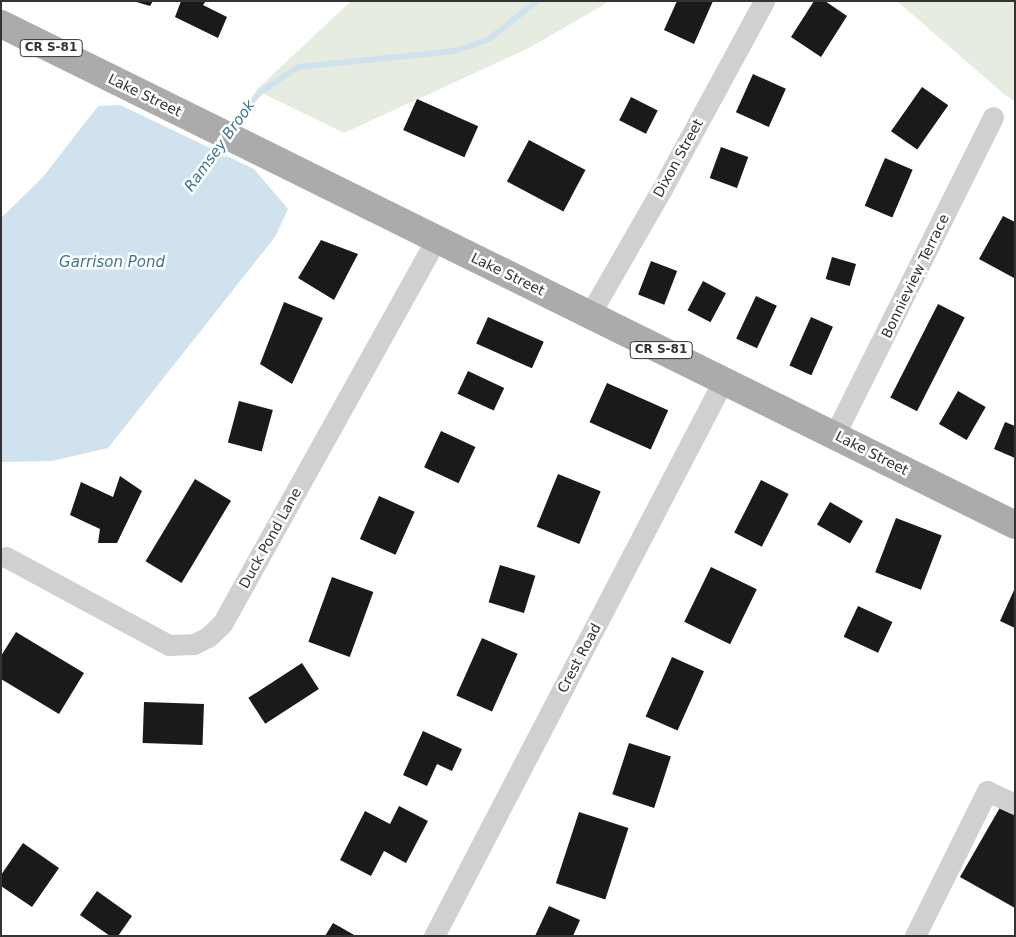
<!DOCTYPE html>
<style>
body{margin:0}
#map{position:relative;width:1016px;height:937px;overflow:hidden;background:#fff;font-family:"DejaVu Sans",sans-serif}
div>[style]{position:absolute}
.green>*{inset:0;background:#e6ecdf}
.water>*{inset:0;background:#cfe2ee}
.stream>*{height:6px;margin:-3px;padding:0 3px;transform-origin:3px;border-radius:3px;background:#cfe2ee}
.building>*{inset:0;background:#1a1a1a;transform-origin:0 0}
.minor>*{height:21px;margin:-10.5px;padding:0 10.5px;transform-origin:10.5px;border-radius:10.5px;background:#d0d0d0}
.major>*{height:28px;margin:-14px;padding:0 14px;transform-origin:14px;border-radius:14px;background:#ababab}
span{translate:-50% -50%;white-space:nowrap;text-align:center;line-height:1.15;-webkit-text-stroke:5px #fff;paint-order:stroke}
.shield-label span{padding:1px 4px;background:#fff;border:1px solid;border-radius:4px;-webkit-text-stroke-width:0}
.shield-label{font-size:12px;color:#333;font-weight:700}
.street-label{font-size:14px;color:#333}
.water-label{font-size:15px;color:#3f7597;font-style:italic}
.frame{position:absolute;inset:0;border:2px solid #333;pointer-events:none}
</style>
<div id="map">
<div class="green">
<i style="clip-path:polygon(351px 1px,610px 1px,529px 48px,344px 133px,256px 90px)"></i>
<i style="clip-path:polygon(897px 1px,1015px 1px,1015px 101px,1006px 96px)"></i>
</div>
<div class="water">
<i style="clip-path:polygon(120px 105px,254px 169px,288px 209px,275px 237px,108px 448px,52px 461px,1px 462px,1px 218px,43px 177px,98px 106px)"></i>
</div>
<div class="stream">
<i style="left:230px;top:130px;width:47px;rotate:-51.9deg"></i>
<i style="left:259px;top:93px;width:47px;rotate:-33.7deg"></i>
<i style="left:298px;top:67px;width:158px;rotate:-5.8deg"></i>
<i style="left:455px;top:51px;width:36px;rotate:-19deg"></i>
<i style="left:489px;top:39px;width:61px;rotate:-38.4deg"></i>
<i style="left:210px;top:159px;width:23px;rotate:-56deg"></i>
</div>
<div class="building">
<i style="clip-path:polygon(133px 1px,153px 1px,150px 6px)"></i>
<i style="clip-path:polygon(181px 1px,206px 1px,203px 5px,227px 17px,218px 38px,175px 17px)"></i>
<i style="clip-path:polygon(677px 1px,713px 1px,694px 44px,664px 30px)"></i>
<i style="clip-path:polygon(814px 1px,825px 1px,847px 16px,821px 57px,791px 37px)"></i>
<i style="left:753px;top:74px;width:36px;height:42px;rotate:24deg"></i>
<i style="left:922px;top:87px;width:32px;height:54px;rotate:35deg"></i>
<i style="left:631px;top:97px;width:30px;height:26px;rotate:27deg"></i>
<i style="left:417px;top:99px;width:67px;height:34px;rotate:24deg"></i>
<i style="left:529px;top:140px;width:64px;height:47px;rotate:28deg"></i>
<i style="left:721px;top:147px;width:29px;height:33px;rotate:20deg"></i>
<i style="left:885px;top:158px;width:30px;height:52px;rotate:23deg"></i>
<i style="clip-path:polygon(1003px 216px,1015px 222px,1014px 278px,979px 259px)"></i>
<i style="clip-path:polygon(321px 240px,358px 254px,334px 300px,298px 278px)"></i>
<i style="left:832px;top:257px;width:25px;height:23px;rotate:16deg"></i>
<i style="left:651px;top:261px;width:28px;height:36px;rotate:21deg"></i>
<i style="left:703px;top:281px;width:26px;height:33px;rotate:28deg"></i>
<i style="left:756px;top:296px;width:23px;height:47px;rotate:25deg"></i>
<i style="clip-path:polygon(284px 302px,323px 318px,292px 384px,260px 364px)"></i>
<i style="left:938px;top:304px;width:30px;height:105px;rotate:27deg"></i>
<i style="left:488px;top:317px;width:61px;height:29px;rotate:24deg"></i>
<i style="left:811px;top:317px;width:24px;height:53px;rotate:24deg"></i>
<i style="left:468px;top:371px;width:40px;height:25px;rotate:25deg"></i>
<i style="left:607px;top:383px;width:67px;height:43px;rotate:24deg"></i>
<i style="left:958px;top:391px;width:32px;height:38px;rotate:30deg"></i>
<i style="left:239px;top:401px;width:35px;height:43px;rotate:15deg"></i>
<i style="clip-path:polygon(1005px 422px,1015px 426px,1015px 458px,994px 449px)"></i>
<i style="left:441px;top:431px;width:38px;height:40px;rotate:25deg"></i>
<i style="left:558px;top:474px;width:46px;height:57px;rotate:22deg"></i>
<i style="clip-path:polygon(120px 476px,142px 491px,117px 543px,98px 543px,100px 529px,70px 515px,81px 482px,113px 497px)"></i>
<i style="left:195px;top:479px;width:42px;height:96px;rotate:31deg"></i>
<i style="left:761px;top:480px;width:31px;height:59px;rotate:27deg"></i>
<i style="left:379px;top:496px;width:39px;height:47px;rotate:24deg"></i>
<i style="left:830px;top:502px;width:38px;height:26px;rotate:30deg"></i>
<i style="left:896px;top:518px;width:49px;height:58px;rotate:21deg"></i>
<i style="left:500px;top:565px;width:37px;height:39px;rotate:17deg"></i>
<i style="left:711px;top:567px;width:51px;height:61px;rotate:26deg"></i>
<i style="left:332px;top:577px;width:44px;height:69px;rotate:20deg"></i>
<i style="clip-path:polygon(1015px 588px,1015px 628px,1000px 621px)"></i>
<i style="left:858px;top:606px;width:38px;height:34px;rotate:25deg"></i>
<i style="clip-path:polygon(16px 632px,84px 673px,59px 714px,1px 679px,1px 656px)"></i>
<i style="left:482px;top:638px;width:39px;height:63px;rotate:24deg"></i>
<i style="left:672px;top:657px;width:35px;height:65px;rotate:24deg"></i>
<i style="left:302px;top:663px;width:31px;height:64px;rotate:57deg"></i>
<i style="left:144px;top:702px;width:60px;height:41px;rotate:2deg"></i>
<i style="clip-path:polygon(423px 731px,462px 749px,452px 771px,437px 764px,427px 786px,403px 775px)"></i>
<i style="left:629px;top:743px;width:44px;height:54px;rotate:18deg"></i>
<i style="clip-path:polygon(1002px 804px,1015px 811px,1015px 908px,960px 877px)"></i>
<i style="clip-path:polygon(399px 806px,428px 821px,406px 863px,384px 851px,371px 876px,340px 860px,365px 811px,390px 824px)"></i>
<i style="left:579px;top:812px;width:52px;height:75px;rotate:18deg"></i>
<i style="clip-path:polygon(23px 843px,59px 868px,32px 907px,1px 886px,1px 875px)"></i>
<i style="clip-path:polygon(97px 891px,132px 916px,118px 936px,110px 936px,80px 915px)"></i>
<i style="clip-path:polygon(549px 906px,580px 920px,573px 936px,535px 936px)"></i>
<i style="clip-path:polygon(333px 923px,356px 936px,325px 936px)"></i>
</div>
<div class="minor">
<i style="left:590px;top:314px;width:144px;rotate:-60.1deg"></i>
<i style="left:662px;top:189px;width:214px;rotate:-61.5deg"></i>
<i style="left:835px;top:434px;width:354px;rotate:-63.5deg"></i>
<i style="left:6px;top:557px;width:185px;rotate:28.4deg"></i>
<i style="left:169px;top:645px;width:25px;rotate:-2deg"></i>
<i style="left:194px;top:644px;width:16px;rotate:-27deg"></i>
<i style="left:208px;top:637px;width:19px;rotate:-43deg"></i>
<i style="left:222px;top:624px;width:440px;rotate:-60.9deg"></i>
<i style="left:434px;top:936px;width:626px;rotate:-62.49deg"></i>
<i style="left:915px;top:936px;width:162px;rotate:-63.6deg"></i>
<i style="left:987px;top:791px;width:31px;rotate:25deg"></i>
</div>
<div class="major">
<i style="left:1px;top:24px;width:1131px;rotate:26.29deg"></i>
</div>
<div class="shield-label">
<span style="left:51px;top:48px">CR S-81</span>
<span style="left:661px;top:350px">CR S-81</span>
</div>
<div class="street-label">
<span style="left:145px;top:95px;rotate:26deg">Lake Street</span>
<span style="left:678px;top:158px;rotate:-61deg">Dixon Street</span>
<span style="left:508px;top:274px;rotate:26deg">Lake Street</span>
<span style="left:915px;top:276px;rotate:-64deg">Bonnieview Terrace</span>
<span style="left:872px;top:453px;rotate:27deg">Lake Street</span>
<span style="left:270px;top:538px;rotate:-61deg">Duck Pond Lane</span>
<span style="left:579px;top:658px;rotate:-62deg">Crest Road</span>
</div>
<div class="water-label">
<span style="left:220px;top:146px;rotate:-54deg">Ramsey Brook</span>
<span style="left:112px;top:263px">Garrison Pond</span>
</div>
<div class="frame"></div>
</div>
